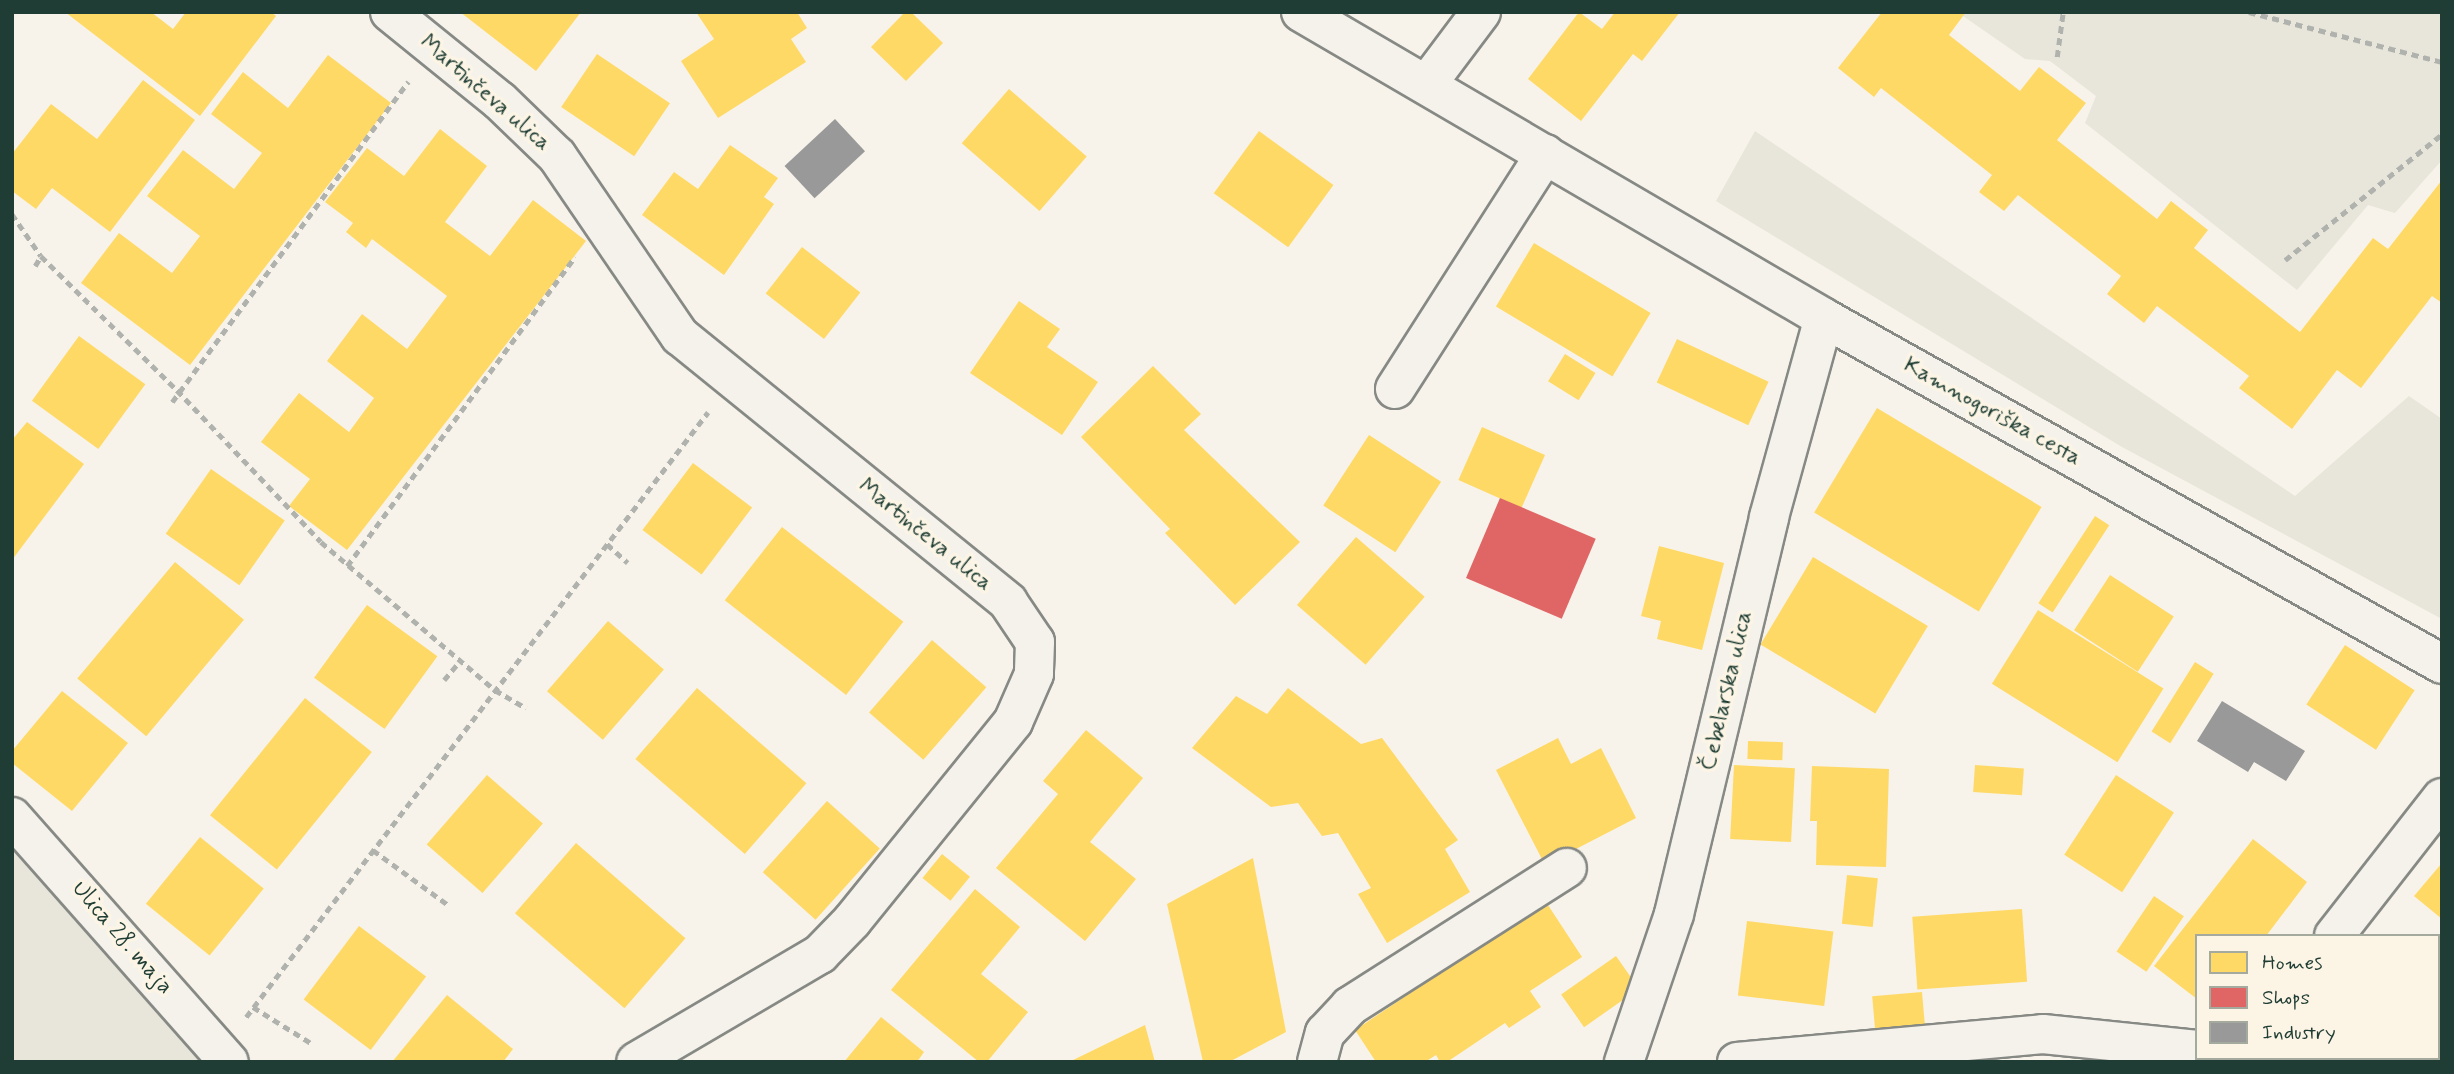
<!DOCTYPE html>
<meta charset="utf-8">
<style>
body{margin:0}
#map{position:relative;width:2454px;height:1074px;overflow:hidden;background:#f7f3ea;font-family:Mynerve,sans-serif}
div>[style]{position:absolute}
.green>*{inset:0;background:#e8e5da}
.homes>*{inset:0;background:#ffd966;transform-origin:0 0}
.shops>*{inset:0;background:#e06666;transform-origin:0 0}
.industry>*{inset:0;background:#999;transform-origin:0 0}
.path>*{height:4.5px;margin-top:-2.25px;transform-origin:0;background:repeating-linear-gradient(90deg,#b0b2ad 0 7px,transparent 0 12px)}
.roads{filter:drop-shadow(2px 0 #868984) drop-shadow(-2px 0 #868984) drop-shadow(0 2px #868984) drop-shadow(0 -2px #868984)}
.street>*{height:38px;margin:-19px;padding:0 19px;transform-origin:19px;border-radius:19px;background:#f5f2ec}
span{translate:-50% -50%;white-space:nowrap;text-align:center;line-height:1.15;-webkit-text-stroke:7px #fcf5e5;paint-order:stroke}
.street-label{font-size:23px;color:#1f3d34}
.frame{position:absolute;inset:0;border:14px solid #1f3d34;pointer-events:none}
.legend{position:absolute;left:2195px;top:934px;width:245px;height:126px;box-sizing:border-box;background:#fcf5e5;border:2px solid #a4ab9e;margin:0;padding:9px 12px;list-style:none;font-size:21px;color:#1f3d34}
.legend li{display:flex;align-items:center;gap:14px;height:35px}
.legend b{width:35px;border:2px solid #a4ab9e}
</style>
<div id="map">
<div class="green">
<i style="clip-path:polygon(1965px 12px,2442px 12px,2442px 160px,2395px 213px,2368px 205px,2297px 290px,2085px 123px,2096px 96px,2050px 61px,2025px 59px,1963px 16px)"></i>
<i style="clip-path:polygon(1755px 131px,2295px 496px,2409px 396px,2442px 419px,2442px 619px,2122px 447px,1716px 201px)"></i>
<i style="clip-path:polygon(12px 836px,207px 1062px,12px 1062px)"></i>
</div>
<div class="homes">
<i style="clip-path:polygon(65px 12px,151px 12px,173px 29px,186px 12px,271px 12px,276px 16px,200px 116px)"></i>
<i style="clip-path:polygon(460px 12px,581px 12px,536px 71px)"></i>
<i style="clip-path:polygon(696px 12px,797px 12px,807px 28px,791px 39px,806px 62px,718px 118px,681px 61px,714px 39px)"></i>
<i style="clip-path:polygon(905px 12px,911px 12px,943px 43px,906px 81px,871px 47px)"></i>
<i style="clip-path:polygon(1579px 12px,1602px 29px,1615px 12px,1680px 12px,1642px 61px,1633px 54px,1581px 121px,1528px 79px)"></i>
<i style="clip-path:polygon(1882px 12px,1966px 12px,1949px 35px,2020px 91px,2039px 67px,2086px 103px,2057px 140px,2157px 219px,2171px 201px,2208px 230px,2194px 248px,2300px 332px,2373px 238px,2388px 249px,2442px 180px,2442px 303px,2432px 296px,2361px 388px,2337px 370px,2292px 429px,2239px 388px,2249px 376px,2157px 306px,2144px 323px,2107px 294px,2121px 276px,2018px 195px,2004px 211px,1979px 192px,1992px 175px,1881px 88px,1874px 97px,1838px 68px)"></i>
<i style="left:597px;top:54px;width:88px;height:64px;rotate:34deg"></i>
<i style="clip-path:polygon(328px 55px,391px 103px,190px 365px,81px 283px,119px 233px,172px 273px,200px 236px,147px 196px,183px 150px,234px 189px,262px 153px,211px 114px,243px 72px,288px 108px)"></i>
<i style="clip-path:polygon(143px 80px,195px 120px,110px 232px,52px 188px,36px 209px,12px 191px,12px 154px,51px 104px,97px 139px)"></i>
<i style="left:1009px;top:89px;width:103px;height:72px;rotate:41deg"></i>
<i style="clip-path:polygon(440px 129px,487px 166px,445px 222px,490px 256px,533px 200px,586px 241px,347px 550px,289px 506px,310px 479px,261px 442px,299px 393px,349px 432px,374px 398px,327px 361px,362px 314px,407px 349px,447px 296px,372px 239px,366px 248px,346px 232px,353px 223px,325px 202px,367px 148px,404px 176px)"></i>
<i style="left:1259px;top:131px;width:92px;height:77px;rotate:36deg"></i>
<i style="clip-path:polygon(730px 145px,778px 178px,764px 197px,774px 204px,724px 275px,642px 215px,674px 172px,698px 189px)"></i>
<i style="left:1534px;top:243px;width:136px;height:74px;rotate:31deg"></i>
<i style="left:802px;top:247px;width:74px;height:59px;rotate:38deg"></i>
<i style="clip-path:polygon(1019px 301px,1060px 329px,1047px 347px,1098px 382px,1062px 435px,970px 373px)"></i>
<i style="left:79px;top:336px;width:82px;height:80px;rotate:36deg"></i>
<i style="left:1677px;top:339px;width:101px;height:48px;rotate:25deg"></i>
<i style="left:1565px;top:354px;width:36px;height:32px;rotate:32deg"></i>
<i style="clip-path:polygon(1153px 366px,1201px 414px,1184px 430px,1300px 542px,1235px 605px,1165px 533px,1170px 529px,1081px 437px)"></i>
<i style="left:1877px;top:408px;width:192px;height:122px;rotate:31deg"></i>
<i style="clip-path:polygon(27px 422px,84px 464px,12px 560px,12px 440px)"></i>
<i style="left:1482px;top:427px;width:69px;height:58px;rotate:24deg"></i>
<i style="left:1369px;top:435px;width:86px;height:84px;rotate:33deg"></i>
<i style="left:693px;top:463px;width:74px;height:84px;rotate:37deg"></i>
<i style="left:211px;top:469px;width:90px;height:79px;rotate:35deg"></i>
<i style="left:2095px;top:516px;width:17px;height:104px;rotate:33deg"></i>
<i style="left:782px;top:527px;width:154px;height:93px;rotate:38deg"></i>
<i style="left:1356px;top:537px;width:91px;height:90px;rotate:41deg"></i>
<i style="clip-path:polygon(1659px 546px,1724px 563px,1702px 650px,1657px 639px,1661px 621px,1641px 616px)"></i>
<i style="left:1813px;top:557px;width:134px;height:102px;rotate:31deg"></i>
<i style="left:175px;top:562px;width:90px;height:152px;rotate:40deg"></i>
<i style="left:2110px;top:575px;width:76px;height:66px;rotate:33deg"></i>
<i style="left:367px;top:605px;width:87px;height:90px;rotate:36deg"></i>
<i style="left:2038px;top:610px;width:148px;height:87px;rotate:32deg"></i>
<i style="left:608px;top:621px;width:74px;height:93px;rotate:41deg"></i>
<i style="left:932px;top:640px;width:72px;height:96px;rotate:41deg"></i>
<i style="left:2345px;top:645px;width:83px;height:71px;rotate:33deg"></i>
<i style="left:2195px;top:662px;width:22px;height:82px;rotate:32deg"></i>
<i style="left:697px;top:688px;width:145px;height:94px;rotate:41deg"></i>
<i style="clip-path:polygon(1288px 688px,1361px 744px,1382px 738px,1458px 840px,1445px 849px,1470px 892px,1387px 943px,1358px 894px,1371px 888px,1338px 833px,1322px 836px,1298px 803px,1271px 807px,1192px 748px,1236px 696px,1267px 714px)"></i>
<i style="clip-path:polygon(62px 691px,128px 743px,72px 811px,12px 763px,12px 751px)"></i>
<i style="left:305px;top:698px;width:86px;height:151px;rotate:39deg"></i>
<i style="clip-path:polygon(1086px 730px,1143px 778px,1090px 842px,1136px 879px,1085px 941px,996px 868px,1058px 794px,1043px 781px)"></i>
<i style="clip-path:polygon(1558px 738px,1571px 764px,1601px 748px,1636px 818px,1545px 865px,1496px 770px)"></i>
<i style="left:1748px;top:741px;width:35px;height:18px;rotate:2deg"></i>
<i style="left:1734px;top:765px;width:61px;height:74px;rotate:3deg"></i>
<i style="left:1975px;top:765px;width:49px;height:27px;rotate:4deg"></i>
<i style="clip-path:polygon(1812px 766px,1889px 769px,1886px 867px,1816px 865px,1817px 821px,1810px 821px)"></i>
<i style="left:487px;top:775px;width:74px;height:92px;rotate:41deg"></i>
<i style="left:2116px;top:775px;width:69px;height:95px;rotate:33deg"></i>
<i style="left:827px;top:801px;width:71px;height:96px;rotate:42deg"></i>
<i style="left:200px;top:837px;width:82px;height:86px;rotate:39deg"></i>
<i style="clip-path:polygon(2253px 839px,2307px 882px,2266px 936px,2197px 936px,2197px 999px,2154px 966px)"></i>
<i style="left:576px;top:843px;width:145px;height:93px;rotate:41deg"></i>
<i style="left:942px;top:854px;width:36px;height:31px;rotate:39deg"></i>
<i style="clip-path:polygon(1253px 858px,1286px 1032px,1229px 1062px,1203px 1062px,1167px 904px)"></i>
<i style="clip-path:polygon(2442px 863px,2442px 919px,2414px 896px)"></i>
<i style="left:1847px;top:875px;width:31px;height:49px;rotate:6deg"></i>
<i style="clip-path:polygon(975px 889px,1020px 927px,981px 974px,1028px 1012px,987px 1062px,979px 1062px,891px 990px)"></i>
<i style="left:2154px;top:896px;width:36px;height:67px;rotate:34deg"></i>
<i style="clip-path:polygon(1546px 902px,1582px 957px,1530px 991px,1541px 1007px,1509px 1028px,1505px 1023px,1447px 1062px,1440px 1062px,1436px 1055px,1425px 1062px,1376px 1062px,1355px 1030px)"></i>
<i style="left:2022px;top:909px;width:73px;height:110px;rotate:86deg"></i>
<i style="left:1747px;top:921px;width:87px;height:75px;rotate:7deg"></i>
<i style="left:359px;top:926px;width:84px;height:92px;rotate:37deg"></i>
<i style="left:1616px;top:956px;width:40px;height:67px;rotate:55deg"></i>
<i style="left:1922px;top:992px;width:38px;height:50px;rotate:85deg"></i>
<i style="clip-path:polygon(447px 995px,513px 1049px,503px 1062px,392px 1062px)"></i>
<i style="clip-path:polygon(881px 1017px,924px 1052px,917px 1062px,844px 1062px)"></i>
<i style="clip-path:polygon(1145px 1025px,1155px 1062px,1069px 1062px)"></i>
</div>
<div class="shops">
<i style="left:1500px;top:498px;width:104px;height:87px;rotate:23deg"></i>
</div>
<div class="industry">
<i style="left:835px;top:119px;width:44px;height:69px;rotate:47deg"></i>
<i style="clip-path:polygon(2222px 701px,2305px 751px,2286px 781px,2254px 762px,2248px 772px,2197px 741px)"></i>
</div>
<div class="path">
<i style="left:2249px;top:12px;width:199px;rotate:14.5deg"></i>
<i style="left:2057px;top:57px;width:45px;rotate:-82.4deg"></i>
<i style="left:12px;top:214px;width:51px;rotate:55.4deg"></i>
<i style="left:41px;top:256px;width:191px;rotate:44.6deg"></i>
<i style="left:177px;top:390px;width:209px;rotate:46.5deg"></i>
<i style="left:321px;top:542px;width:228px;rotate:40.4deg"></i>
<i style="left:495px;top:690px;width:36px;rotate:30deg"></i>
<i style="left:2285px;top:260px;width:201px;rotate:-38.7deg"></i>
<i style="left:35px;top:266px;width:12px;rotate:-59deg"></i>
<i style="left:172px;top:402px;width:398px;rotate:-53.6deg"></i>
<i style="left:607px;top:544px;width:28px;rotate:42deg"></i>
<i style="left:347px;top:566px;width:384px;rotate:-53.6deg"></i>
<i style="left:444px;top:680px;width:25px;rotate:-50deg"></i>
<i style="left:373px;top:850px;width:92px;rotate:36.1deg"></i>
<i style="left:253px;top:1007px;width:68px;rotate:31.8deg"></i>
<i style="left:246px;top:1017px;width:761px;rotate:-52.63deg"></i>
</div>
<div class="roads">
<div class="street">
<i style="left:390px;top:12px;width:141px;rotate:39deg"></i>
<i style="left:500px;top:101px;width:79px;rotate:44deg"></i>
<i style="left:557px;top:156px;width:218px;rotate:55.7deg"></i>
<i style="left:680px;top:336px;width:422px;rotate:39deg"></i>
<i style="left:1008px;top:602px;width:48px;rotate:56deg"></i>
<i style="left:1035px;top:642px;width:32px;rotate:92deg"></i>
<i style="left:1034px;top:674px;width:52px;rotate:113.6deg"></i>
<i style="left:1013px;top:722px;width:256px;rotate:129deg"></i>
<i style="left:852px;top:921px;width:46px;rotate:134.1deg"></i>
<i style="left:820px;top:954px;width:213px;rotate:149.6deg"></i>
<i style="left:1301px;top:12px;width:606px;rotate:30.33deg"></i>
<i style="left:1824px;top:318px;width:708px;rotate:29.24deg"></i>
<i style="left:1427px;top:84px;width:90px;rotate:-53.1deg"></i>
<i style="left:1395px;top:389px;width:279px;rotate:-57.4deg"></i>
<i style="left:12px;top:817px;width:327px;rotate:48.5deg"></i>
<i style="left:2334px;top:936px;width:175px;rotate:-52deg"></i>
<i style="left:2438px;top:1055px;width:4px"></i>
<i style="left:1317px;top:1062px;width:30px;rotate:-75deg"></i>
<i style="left:1325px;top:1033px;width:37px;rotate:-47deg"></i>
<i style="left:1350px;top:1006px;width:257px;rotate:-32.5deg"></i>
<i style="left:1624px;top:1062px;width:156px;rotate:-71.3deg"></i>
<i style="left:1674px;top:914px;width:408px;rotate:-76.5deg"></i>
<i style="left:1769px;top:517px;width:206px;rotate:-74.6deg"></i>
<i style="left:1737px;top:1062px;width:307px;rotate:-5.2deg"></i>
<i style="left:2043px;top:1034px;width:155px;rotate:5.9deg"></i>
<i style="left:2227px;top:1062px;width:5px;rotate:-53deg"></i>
</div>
</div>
<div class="street-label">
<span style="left:485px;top:93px;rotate:41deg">Martinčeva ulica</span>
<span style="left:1992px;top:412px;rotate:29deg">Kamnogoriška cesta</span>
<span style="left:925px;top:535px;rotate:39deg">Martinčeva ulica</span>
<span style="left:1727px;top:691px;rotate:-77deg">Čebelarska ulica</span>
<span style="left:122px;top:938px;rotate:49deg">Ulica 28. maja</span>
</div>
<div class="frame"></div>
<ul class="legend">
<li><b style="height:19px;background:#ffd966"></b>Homes</li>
<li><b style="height:19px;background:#e06666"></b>Shops</li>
<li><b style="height:19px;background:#999"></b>Industry</li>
</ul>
</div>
